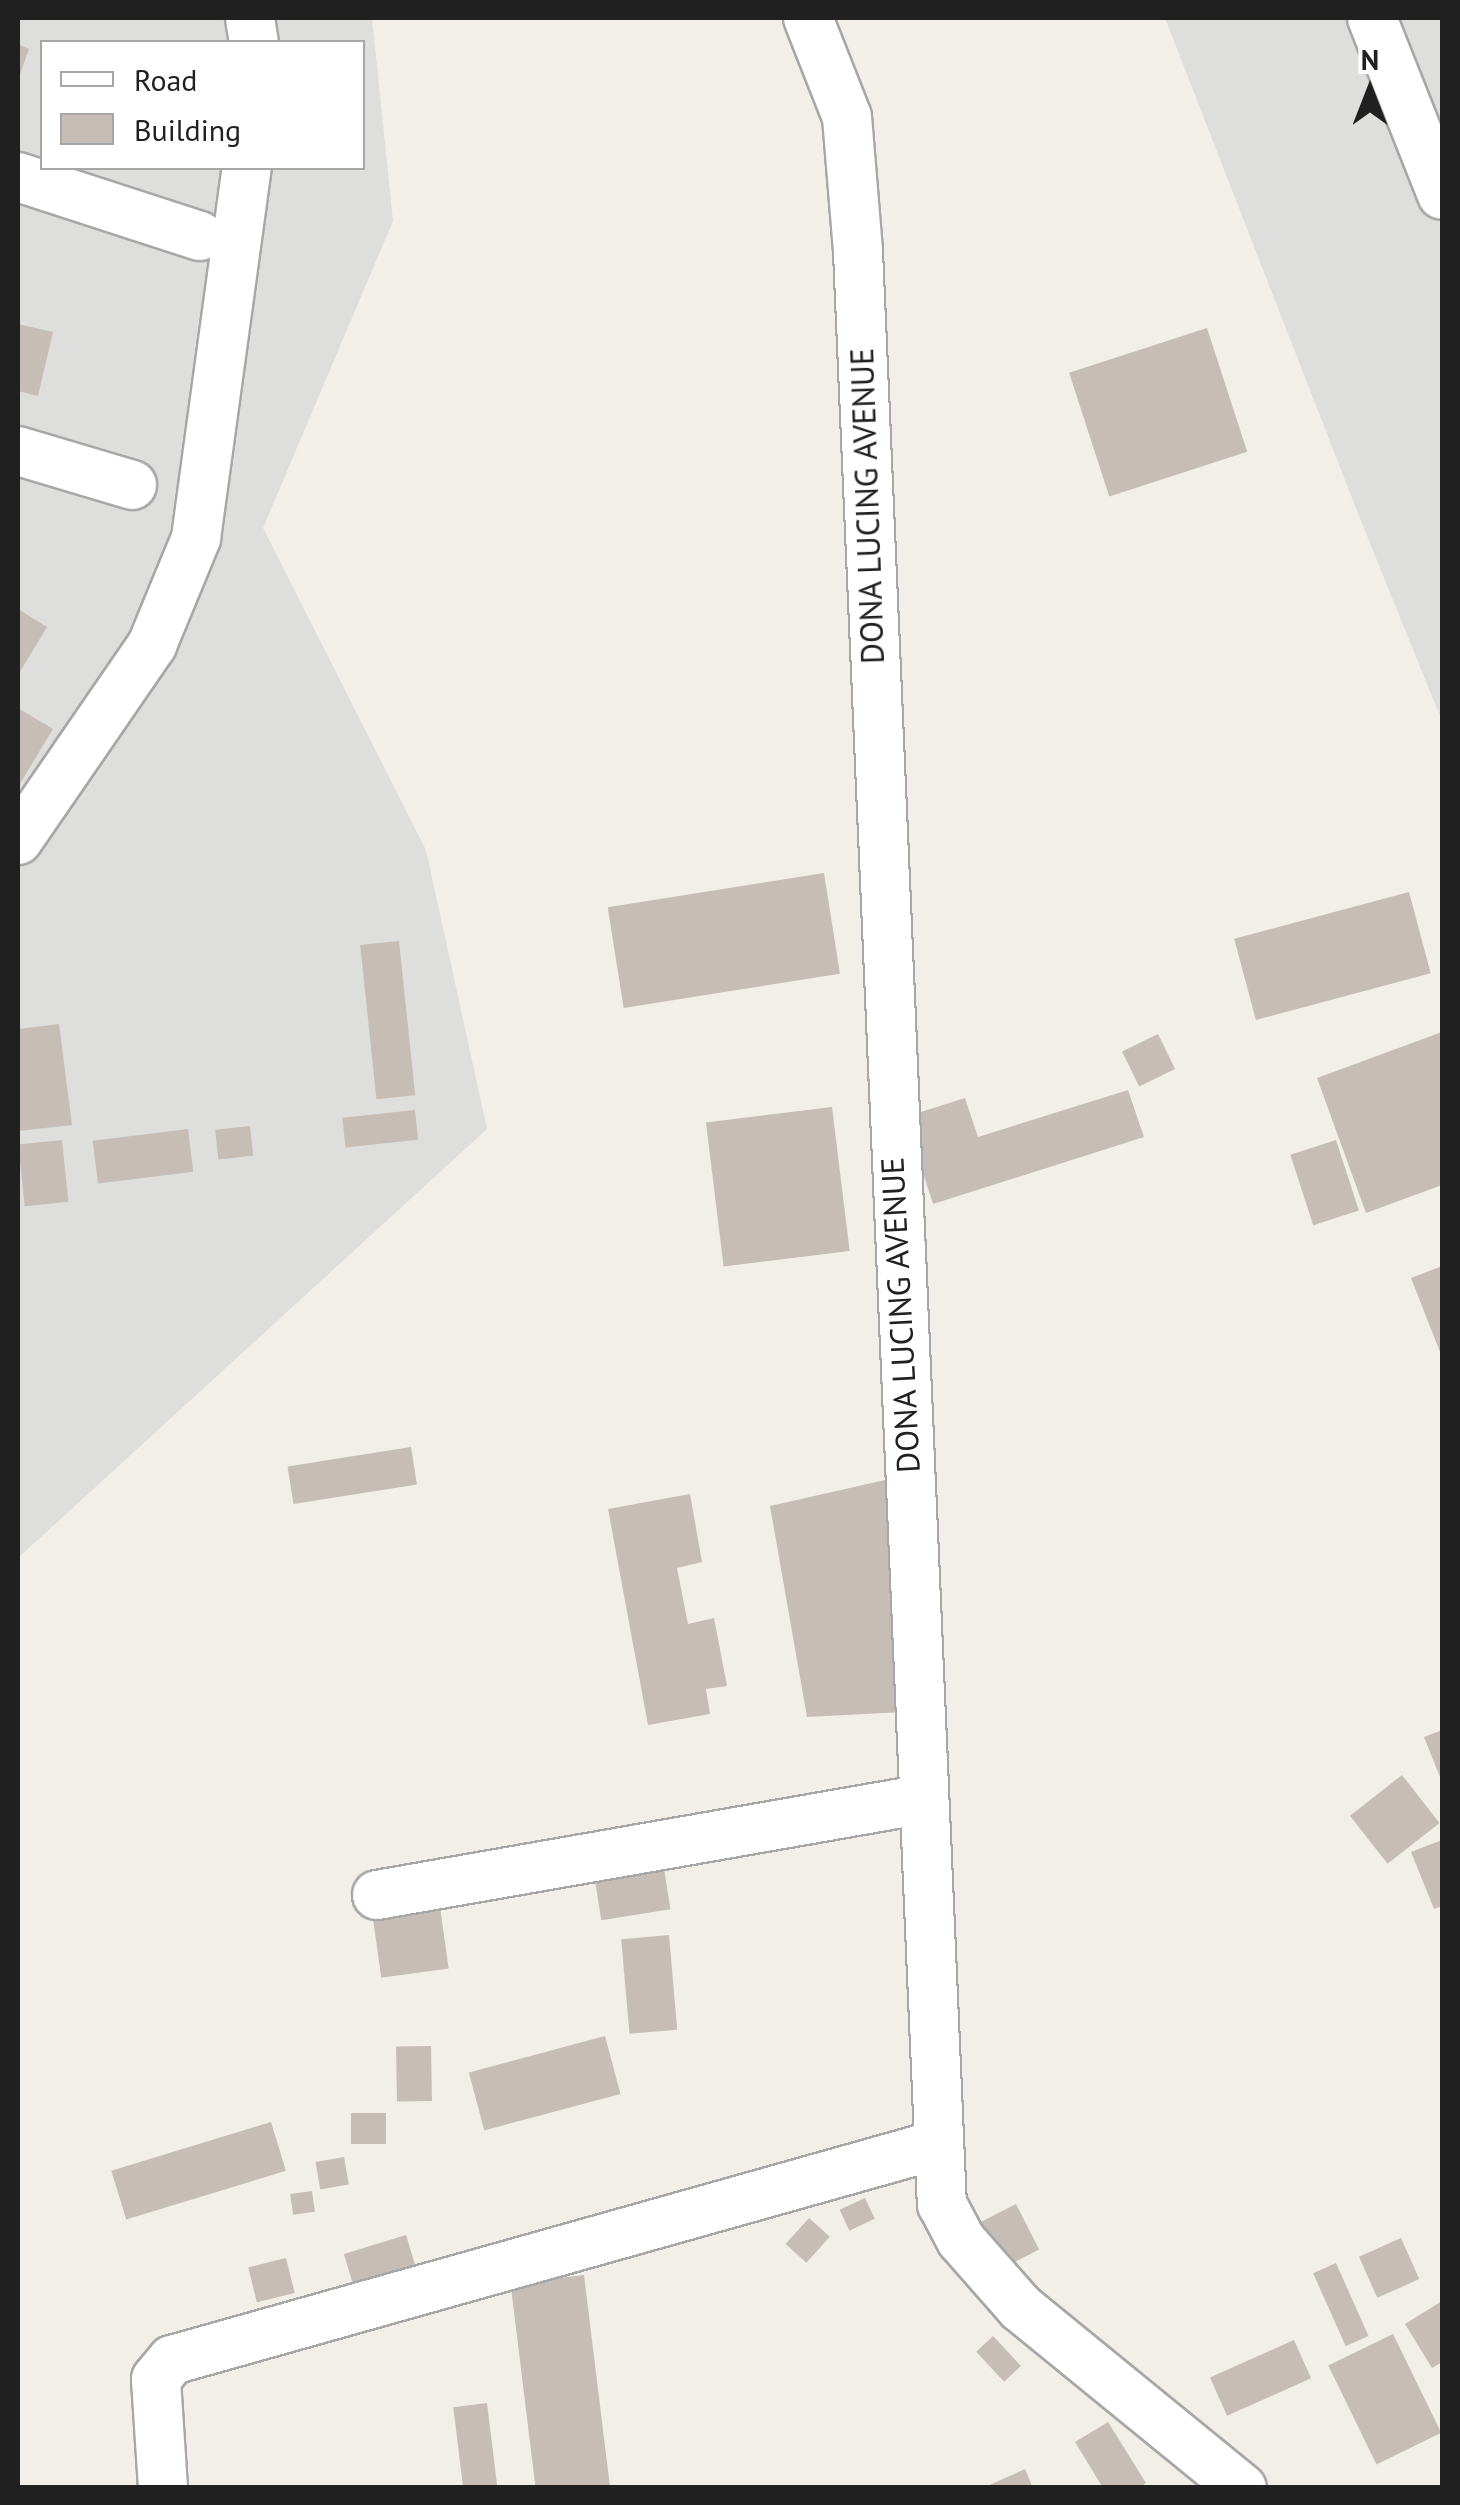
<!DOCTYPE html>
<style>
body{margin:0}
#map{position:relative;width:1460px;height:2505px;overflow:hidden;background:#f1efe7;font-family:"PT Sans",sans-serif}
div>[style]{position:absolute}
.residential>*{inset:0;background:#dededd}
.building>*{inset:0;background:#c6beb6;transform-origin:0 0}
.roads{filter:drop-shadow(2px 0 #a7a7a7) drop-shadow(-2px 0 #a7a7a7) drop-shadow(0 2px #a7a7a7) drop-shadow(0 -2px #a7a7a7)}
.minor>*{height:48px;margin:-24px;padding:0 24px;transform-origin:24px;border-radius:24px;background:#fff}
span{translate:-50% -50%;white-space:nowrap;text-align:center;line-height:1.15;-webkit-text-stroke:10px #fff;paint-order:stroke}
.street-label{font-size:32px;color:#202020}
.frame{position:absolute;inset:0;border:20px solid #202020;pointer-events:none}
.legend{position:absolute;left:40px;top:40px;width:325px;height:130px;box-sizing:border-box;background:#fff;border:2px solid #a6a6a6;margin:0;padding:12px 18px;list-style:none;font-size:30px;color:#202020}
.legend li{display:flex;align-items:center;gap:20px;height:50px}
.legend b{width:50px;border:2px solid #a6a6a6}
.north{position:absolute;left:1320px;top:40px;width:100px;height:100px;-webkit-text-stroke:8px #fff;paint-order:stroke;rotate:0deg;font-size:28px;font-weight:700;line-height:40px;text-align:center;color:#202020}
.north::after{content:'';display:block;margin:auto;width:35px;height:45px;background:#202020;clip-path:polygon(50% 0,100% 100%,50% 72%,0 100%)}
</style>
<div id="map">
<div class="residential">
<i style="clip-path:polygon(evenodd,18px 18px,372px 18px,393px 221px,263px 528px,426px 850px,487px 1129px,18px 1558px,18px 18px,42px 42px,362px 42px,362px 168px,42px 168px,42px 42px)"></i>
<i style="clip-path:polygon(1165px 18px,1442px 18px,1442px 721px,1359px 516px)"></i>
</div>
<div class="building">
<i style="clip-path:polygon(18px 44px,29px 49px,18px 80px)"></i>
<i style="clip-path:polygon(18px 324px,53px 332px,38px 396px,18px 391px)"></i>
<i style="left:1207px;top:328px;width:130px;height:145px;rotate:72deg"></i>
<i style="clip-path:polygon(18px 609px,47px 627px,18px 675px)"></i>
<i style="clip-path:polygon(18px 708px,53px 729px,18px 787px)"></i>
<i style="left:824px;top:873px;width:102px;height:219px;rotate:81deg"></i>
<i style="left:1409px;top:892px;width:84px;height:181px;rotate:75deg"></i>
<i style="left:399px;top:941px;width:155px;height:39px;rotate:84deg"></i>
<i style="clip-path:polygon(59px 1024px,72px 1125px,18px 1131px,18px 1029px)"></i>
<i style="clip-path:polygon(1442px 1032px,1442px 1185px,1366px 1213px,1317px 1078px)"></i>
<i style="left:1158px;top:1034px;width:39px;height:40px;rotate:64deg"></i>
<i style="clip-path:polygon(1128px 1090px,1144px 1137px,933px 1204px,905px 1117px,965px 1098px,978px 1137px)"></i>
<i style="left:832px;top:1107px;width:145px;height:127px;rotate:83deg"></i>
<i style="left:415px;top:1110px;width:30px;height:73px;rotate:84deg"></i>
<i style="left:250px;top:1126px;width:30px;height:35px;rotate:84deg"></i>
<i style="left:188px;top:1129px;width:43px;height:96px;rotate:83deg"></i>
<i style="left:62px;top:1140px;width:62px;height:44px;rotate:84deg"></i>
<i style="left:1336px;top:1140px;width:74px;height:48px;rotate:72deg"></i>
<i style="clip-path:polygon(1442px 1266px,1442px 1357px,1411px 1278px)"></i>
<i style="left:411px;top:1447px;width:38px;height:125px;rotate:81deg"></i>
<i style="clip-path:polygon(894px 1478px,904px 1712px,807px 1717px,770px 1506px)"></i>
<i style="clip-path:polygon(690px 1494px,702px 1562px,677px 1568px,688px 1624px,714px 1618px,727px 1686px,706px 1689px,710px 1714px,648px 1725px,608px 1509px)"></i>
<i style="clip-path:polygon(1442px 1730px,1442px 1782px,1424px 1737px)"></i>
<i style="left:1402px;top:1775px;width:61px;height:66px;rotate:52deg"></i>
<i style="clip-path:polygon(1442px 1840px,1442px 1906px,1434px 1909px,1411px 1852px)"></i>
<i style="left:662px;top:1856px;width:54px;height:70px;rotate:81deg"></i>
<i style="left:440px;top:1907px;width:62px;height:68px;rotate:82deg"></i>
<i style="left:669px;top:1935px;width:95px;height:48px;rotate:85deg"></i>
<i style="left:605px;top:2036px;width:60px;height:141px;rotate:75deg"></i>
<i style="left:431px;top:2046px;width:55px;height:35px;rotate:89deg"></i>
<i style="left:351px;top:2113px;width:35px;height:31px"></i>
<i style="left:271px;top:2122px;width:51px;height:167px;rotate:73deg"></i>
<i style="left:344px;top:2157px;width:28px;height:29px;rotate:80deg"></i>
<i style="left:312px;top:2191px;width:21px;height:22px;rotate:82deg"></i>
<i style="left:865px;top:2198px;width:23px;height:28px;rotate:65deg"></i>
<i style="left:1016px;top:2204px;width:51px;height:39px;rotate:63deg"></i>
<i style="left:809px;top:2218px;width:28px;height:35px;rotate:42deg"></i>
<i style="left:406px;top:2235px;width:31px;height:65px;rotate:73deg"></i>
<i style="left:1401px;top:2238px;width:45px;height:46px;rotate:66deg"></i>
<i style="left:286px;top:2258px;width:36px;height:39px;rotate:76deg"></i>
<i style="left:1336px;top:2263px;width:80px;height:25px;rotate:66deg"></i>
<i style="left:584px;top:2275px;width:214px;height:74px;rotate:83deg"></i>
<i style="clip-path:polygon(1442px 2301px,1442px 2362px,1432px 2368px,1405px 2324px)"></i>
<i style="left:1393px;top:2334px;width:110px;height:72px;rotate:64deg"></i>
<i style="left:993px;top:2336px;width:41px;height:23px;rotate:47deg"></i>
<i style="left:1294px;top:2340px;width:42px;height:92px;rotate:66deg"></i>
<i style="left:487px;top:2403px;width:86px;height:34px;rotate:83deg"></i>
<i style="clip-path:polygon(1108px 2422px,1146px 2483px,1139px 2488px,1103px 2488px,1075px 2442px)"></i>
<i style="clip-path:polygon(1025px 2469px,1033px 2488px,983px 2488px)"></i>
</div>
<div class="roads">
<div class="minor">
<i style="left:250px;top:18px;width:24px;rotate:81deg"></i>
<i style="left:808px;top:18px;width:106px;rotate:68.5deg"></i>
<i style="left:847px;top:117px;width:135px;rotate:85.3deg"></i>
<i style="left:858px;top:252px;width:1954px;rotate:87.54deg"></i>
<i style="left:942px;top:2204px;width:41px;rotate:62.2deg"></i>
<i style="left:961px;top:2240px;width:91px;rotate:48.6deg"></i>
<i style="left:1021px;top:2308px;width:285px;rotate:39.2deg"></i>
<i style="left:1372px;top:18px;width:190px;rotate:68.4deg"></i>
<i style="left:18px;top:177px;width:191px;rotate:18deg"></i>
<i style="left:18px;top:451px;width:119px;rotate:16.6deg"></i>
<i style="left:18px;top:840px;width:237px;rotate:-55.5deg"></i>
<i style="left:152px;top:645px;width:116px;rotate:-67.6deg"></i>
<i style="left:196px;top:538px;width:373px;rotate:-82.2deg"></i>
<i style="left:377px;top:1895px;width:550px;rotate:-9.94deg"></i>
<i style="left:163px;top:2488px;width:109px;rotate:-93.7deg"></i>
<i style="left:156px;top:2379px;width:25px;rotate:-50deg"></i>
<i style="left:172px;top:2360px;width:791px;rotate:-15.71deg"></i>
</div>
</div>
<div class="street-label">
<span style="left:867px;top:506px;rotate:-92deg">DONA LUCING AVENUE</span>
<span style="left:900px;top:1315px;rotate:-93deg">DONA LUCING AVENUE</span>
</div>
<div class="frame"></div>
<ul class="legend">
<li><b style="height:12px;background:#fff"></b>Road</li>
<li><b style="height:28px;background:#c6beb6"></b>Building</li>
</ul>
<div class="north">N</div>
</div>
